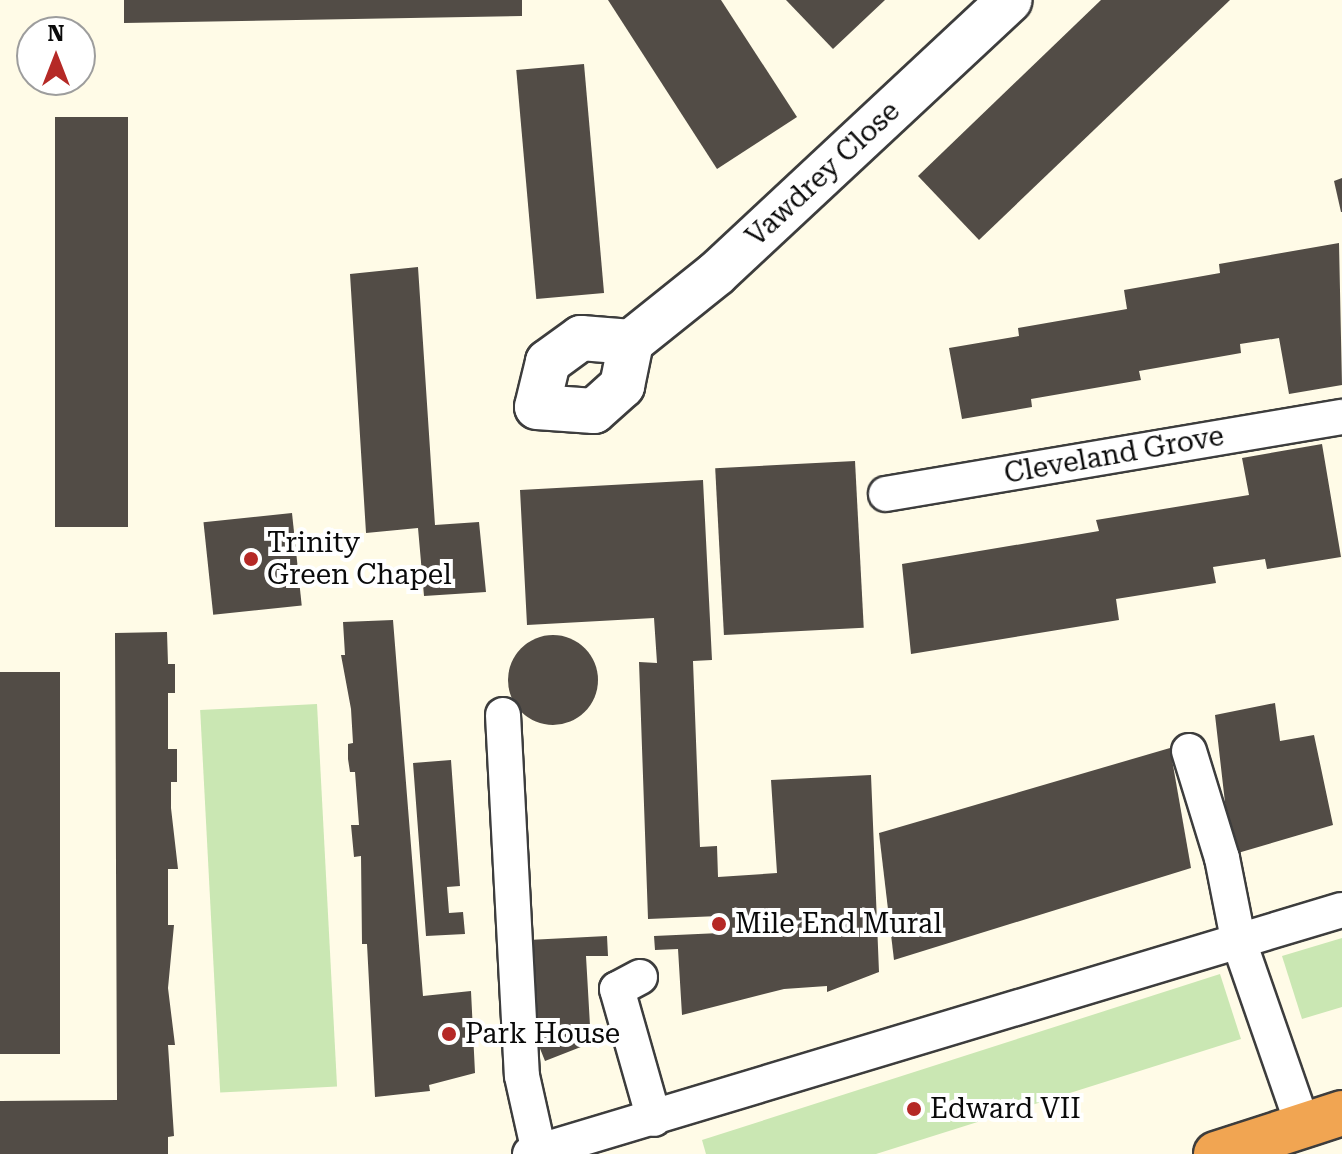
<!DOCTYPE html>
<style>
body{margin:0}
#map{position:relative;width:1342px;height:1154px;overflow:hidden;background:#fffbe7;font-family:"Roboto Serif",serif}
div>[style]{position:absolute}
.green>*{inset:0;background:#cae7b3;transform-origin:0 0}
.building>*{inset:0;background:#524c46;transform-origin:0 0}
.round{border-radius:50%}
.roads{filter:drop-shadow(2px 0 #3d3d3d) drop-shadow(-2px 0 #3d3d3d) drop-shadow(0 2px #3d3d3d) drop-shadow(0 -2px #3d3d3d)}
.lane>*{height:34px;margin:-17px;padding:0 17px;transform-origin:17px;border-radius:17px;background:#fff}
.street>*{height:44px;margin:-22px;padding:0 22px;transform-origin:22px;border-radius:22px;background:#fff}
.highway>*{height:44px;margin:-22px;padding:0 22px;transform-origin:22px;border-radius:22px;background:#f1a552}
.dots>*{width:22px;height:22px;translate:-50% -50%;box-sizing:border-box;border:4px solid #fff;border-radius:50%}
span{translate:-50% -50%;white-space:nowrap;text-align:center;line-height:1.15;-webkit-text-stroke:8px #fff;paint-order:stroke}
.street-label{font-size:28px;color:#0a0a0a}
.poi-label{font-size:28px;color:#0a0a0a}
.left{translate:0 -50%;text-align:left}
.north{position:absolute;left:16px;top:16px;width:80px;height:80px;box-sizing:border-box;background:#fff;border:2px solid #9d9d9d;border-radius:50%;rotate:0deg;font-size:22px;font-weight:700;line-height:32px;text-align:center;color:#0a0a0a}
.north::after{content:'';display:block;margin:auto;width:28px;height:36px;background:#b52926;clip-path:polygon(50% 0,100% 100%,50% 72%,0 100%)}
</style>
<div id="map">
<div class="green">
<i style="left:317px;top:704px;width:383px;height:117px;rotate:87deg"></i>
<i style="clip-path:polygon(1342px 938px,1342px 1007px,1302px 1019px,1282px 956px)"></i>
<i style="clip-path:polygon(1220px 974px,1241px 1039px,876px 1154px,706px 1154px,702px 1140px)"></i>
</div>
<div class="building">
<i style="clip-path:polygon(124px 0,522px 0,522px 16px,124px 23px)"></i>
<i style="clip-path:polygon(608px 0,721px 0,797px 117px,717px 169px)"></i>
<i style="clip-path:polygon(786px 0,885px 0,833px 49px)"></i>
<i style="clip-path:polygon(1101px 0,1230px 0,979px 240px,918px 176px)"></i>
<i style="left:584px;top:64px;width:230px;height:68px;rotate:85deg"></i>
<i style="left:55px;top:117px;width:73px;height:410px"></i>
<i style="clip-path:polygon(1342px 178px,1342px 212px,1341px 212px,1334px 181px)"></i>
<i style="clip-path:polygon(1339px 243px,1342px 385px,1289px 394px,1279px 338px,1240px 344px,1241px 353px,1139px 371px,1141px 380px,1031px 399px,1032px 407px,962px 419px,949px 348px,1019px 336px,1018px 328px,1127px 309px,1124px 290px,1220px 273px,1219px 264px)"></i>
<i style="clip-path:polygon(418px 267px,435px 525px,479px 522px,486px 592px,424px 596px,418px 528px,366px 533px,350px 274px)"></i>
<i style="clip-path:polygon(1322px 444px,1341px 557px,1267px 569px,1265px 559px,1213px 567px,1216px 583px,1116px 599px,1119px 620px,911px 654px,902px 564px,1099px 531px,1096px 520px,1249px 495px,1242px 458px)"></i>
<i style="left:855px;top:461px;width:167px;height:140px;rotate:87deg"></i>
<i style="clip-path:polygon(703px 480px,712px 660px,693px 661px,700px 847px,717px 846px,718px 877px,777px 873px,771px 780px,871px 775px,879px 972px,827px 992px,827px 986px,784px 989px,682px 1015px,678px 949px,655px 950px,654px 936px,720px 933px,719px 916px,648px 919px,639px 662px,657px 663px,654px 618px,527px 625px,520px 490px)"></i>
<i style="left:292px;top:513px;width:93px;height:89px;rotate:84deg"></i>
<i style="clip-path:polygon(393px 620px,423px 996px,471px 991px,475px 1073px,429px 1085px,430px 1091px,375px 1097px,367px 944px,362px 944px,361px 856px,354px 857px,351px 825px,359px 825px,355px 772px,350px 772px,348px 759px,348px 744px,353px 743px,351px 709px,341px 655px,345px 655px,343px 622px)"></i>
<i style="clip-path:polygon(167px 632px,168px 664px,175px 664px,175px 693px,168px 693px,168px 749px,177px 749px,177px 782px,171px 782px,171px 808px,178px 869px,168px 869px,168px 925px,174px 925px,168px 988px,175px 1045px,168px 1045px,174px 1136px,168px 1137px,168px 1154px,0 1154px,0 1101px,117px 1100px,115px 633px)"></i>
<i class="round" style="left:508px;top:635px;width:90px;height:90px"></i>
<i style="left:0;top:672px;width:60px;height:382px"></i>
<i style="clip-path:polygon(1275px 703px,1280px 741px,1314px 735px,1333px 825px,1231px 855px,1215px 715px)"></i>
<i style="clip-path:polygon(1170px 748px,1191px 868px,894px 960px,879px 833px)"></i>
<i style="clip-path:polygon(451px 760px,460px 886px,447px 887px,449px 913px,463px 912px,465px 934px,426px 936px,413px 763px)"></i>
<i style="clip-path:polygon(607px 936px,608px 956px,586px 956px,591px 1043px,545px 1061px,533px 1031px,528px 940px)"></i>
</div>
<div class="roads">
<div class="lane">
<i style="left:886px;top:494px;width:462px;rotate:-9.6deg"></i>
<i style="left:503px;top:715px;width:361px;rotate:87deg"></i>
<i style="left:522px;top:1076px;width:78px;rotate:77.4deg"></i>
<i style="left:1189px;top:751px;width:112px;rotate:72.9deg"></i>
<i style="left:1222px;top:858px;width:83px;rotate:78.8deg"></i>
<i style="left:1238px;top:939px;width:198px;rotate:70.8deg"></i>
<i style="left:640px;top:977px;width:26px;rotate:152deg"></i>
<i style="left:617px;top:989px;width:135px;rotate:74.1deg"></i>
<i style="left:530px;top:1154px;width:848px;rotate:-16.73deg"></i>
</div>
<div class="street">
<i style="left:631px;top:342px;width:50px;rotate:-175.4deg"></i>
<i style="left:581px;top:338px;width:41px;rotate:144deg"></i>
<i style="left:548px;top:362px;width:46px;rotate:103.7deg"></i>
<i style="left:537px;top:407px;width:57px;rotate:4deg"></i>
<i style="left:594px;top:411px;width:38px;rotate:-42deg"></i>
<i style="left:622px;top:386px;width:45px;rotate:-78.4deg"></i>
<i style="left:631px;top:342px;width:110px;rotate:-38.7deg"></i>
<i style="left:717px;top:273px;width:400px;rotate:-43deg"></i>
</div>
<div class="highway">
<i style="left:1216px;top:1154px;width:133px;rotate:-18deg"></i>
</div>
</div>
<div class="dots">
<i style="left:251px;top:559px;background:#b52926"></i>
<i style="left:719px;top:924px;background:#b52926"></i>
<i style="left:449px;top:1034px;background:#b52926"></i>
<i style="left:914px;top:1109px;background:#b52926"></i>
</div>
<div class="street-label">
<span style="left:823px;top:174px;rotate:-43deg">Vawdrey Close</span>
<span style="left:1114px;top:455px;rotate:-10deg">Cleveland Grove</span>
</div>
<div class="poi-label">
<span class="left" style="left:267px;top:559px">Trinity<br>Green Chapel</span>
<span class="left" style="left:735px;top:924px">Mile End Mural</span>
<span class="left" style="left:465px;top:1034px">Park House</span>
<span class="left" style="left:930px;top:1109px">Edward VII</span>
</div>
<div class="north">N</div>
</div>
